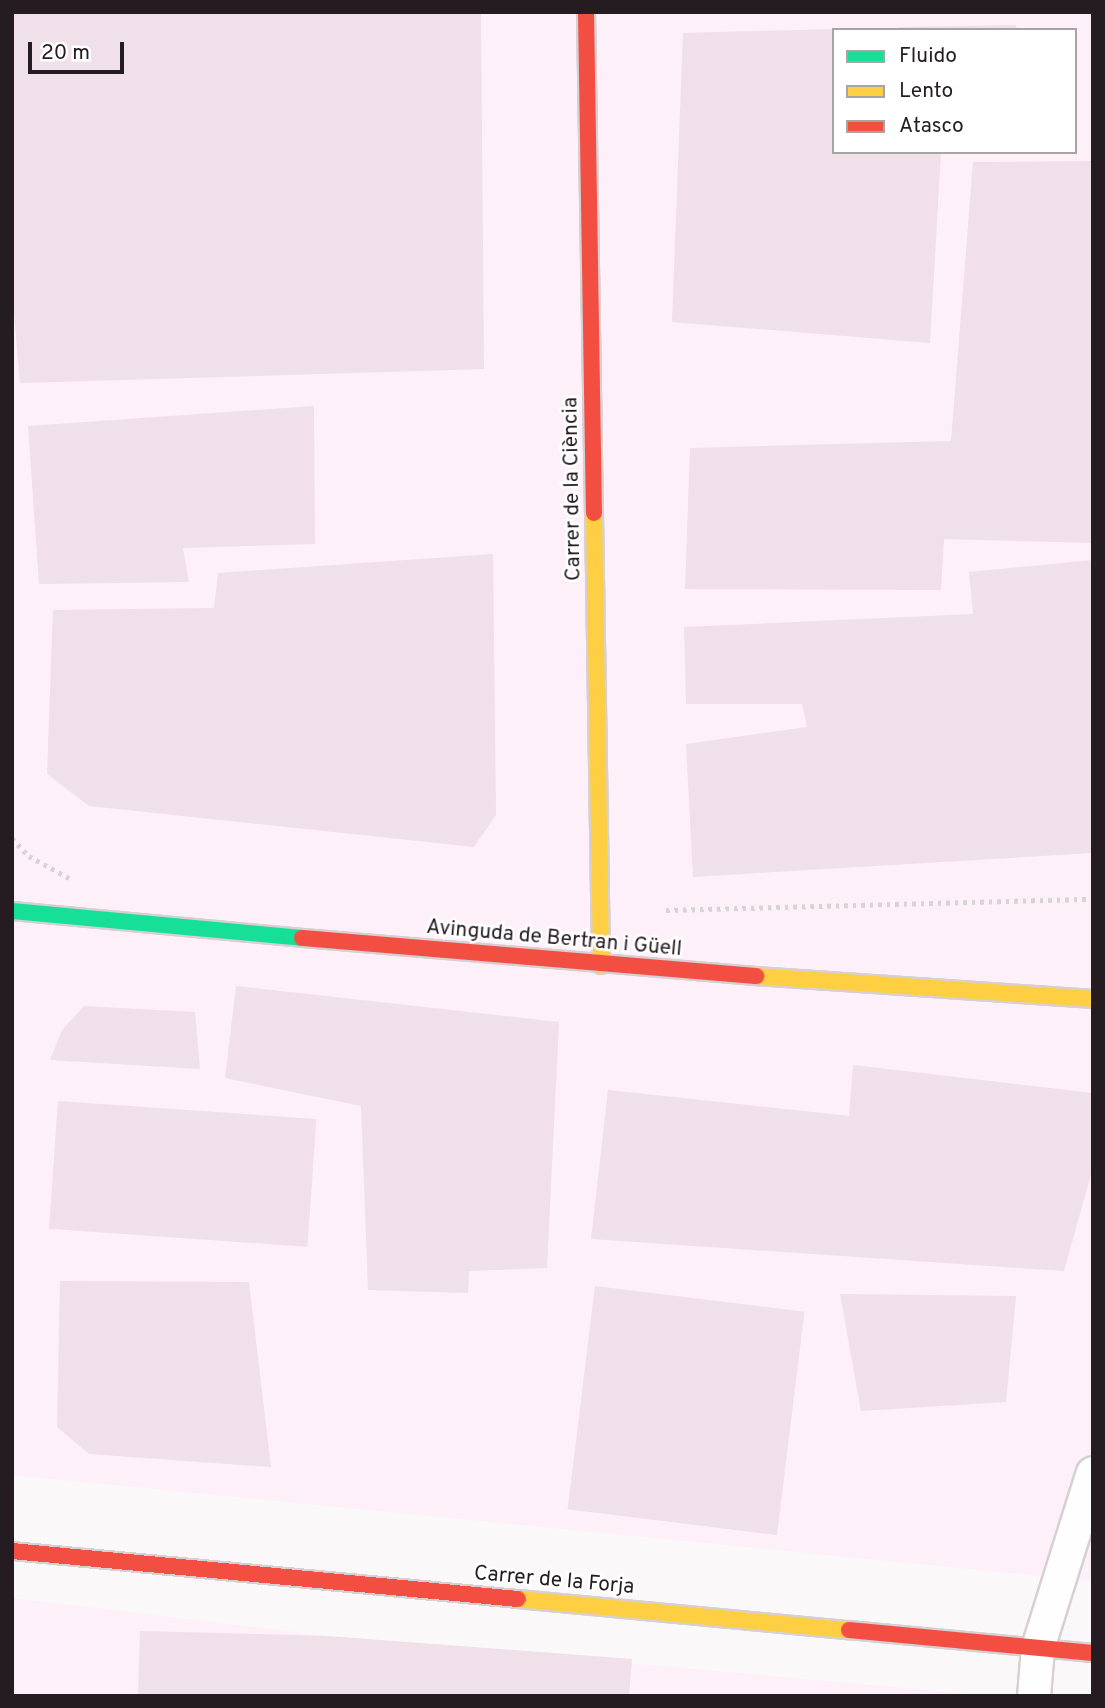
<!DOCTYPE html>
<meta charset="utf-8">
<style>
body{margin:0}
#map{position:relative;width:1105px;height:1708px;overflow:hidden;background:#fbf8fa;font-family:Overpass,sans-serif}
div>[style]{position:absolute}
.built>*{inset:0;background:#fdf0f8}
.building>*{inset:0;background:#efe0e9;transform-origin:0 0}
.path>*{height:4.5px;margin-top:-2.25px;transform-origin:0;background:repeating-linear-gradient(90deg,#d6d4d5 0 3.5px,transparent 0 8.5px)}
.roads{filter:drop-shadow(2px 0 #d6d0d4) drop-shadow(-2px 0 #d6d0d4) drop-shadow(0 2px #d6d0d4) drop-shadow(0 -2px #d6d0d4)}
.street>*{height:32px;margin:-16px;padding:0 16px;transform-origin:16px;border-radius:16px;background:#fefefe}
.fast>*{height:16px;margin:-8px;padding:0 8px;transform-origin:8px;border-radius:8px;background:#16e098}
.slow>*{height:16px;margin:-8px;padding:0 8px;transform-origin:8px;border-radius:8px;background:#ffcf43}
.jam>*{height:16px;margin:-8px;padding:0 8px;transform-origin:8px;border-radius:8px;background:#f24e42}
span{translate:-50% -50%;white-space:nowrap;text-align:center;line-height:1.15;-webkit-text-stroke:5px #fff;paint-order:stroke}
.street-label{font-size:21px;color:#251c21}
.frame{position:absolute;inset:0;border:14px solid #251c21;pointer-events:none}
.legend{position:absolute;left:832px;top:28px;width:245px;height:126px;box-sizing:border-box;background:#fff;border:2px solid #a8a4a6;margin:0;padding:9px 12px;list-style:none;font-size:21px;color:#251c21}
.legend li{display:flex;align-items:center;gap:14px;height:35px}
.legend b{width:35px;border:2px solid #a8a4a6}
.scale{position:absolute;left:28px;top:42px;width:96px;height:32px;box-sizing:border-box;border:4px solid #251c21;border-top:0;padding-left:9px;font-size:21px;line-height:24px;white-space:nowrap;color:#251c21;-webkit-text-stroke:5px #fff;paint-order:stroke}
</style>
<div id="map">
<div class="built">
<i style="clip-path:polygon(evenodd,12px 12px,1093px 12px,1093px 1581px,12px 1475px,12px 12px,834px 30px,1075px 30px,1075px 152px,834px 152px,834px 30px)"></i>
<i style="clip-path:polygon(12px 1598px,328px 1636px,993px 1696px,12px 1696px)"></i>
</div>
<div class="building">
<i style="clip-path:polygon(12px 12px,481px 12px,484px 369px,20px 383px,12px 289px)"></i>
<i style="clip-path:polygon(1016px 25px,1017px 30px,898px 30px,898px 27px)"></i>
<i style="clip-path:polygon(834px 29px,834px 152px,941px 152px,930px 343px,672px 322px,683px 33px)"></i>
<i style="clip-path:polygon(1093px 161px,1093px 543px,944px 539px,941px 590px,685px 589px,690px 448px,951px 441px,973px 162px)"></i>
<i style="clip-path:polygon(314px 406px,315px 544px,183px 548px,189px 582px,39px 584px,28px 426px)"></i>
<i style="clip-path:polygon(493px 554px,496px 815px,474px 847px,89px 806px,47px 774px,53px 610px,214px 608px,218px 573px)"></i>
<i style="clip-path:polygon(1093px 560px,1093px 853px,693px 877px,686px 744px,807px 727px,802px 704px,686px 704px,684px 627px,973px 614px,969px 572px)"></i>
<i style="clip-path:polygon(236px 986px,559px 1022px,547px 1268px,469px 1271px,468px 1293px,368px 1290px,361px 1106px,225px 1078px)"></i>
<i style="clip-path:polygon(84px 1006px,195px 1012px,200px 1069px,50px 1060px,62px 1030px)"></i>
<i style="clip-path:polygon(853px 1065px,1092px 1093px,1093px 1167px,1064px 1271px,591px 1239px,608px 1090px,849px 1116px)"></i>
<i style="left:58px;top:1101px;width:259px;height:128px;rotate:4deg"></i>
<i style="clip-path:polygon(60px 1281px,249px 1282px,271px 1467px,89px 1454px,57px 1427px)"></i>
<i style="left:595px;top:1286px;width:211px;height:225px;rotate:7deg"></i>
<i style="clip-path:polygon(840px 1294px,1016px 1296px,1006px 1402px,861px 1411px)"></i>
<i style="clip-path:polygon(140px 1631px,328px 1636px,632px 1659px,629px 1696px,138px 1696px)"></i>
</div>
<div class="path">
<i style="left:12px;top:838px;width:25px;rotate:47deg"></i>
<i style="left:29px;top:856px;width:46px;rotate:28.8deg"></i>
<i style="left:666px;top:910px;width:427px;rotate:-1.5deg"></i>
</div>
<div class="roads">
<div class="street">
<i style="left:1034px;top:1696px;width:48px;rotate:-85.2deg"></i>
<i style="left:1038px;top:1648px;width:183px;rotate:-72.6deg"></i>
</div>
<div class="fast">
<i style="left:12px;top:911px;width:291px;rotate:5.3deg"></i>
</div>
<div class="slow">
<i style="left:594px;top:513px;width:452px;rotate:89.1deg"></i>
<i style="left:756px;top:976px;width:338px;rotate:3.9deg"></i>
<i style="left:518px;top:1599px;width:332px;rotate:5.4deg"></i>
</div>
<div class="jam">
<i style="left:586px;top:12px;width:501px;rotate:89.09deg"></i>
<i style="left:302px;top:938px;width:456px;rotate:4.8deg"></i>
<i style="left:12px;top:1551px;width:508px;rotate:5.42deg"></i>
<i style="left:849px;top:1630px;width:245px;rotate:5.4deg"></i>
</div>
</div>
<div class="street-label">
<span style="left:573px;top:489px;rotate:-91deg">Carrer de la Ciència</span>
<span style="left:554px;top:939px;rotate:5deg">Avinguda de Bertran i Güell</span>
<span style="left:554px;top:1581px;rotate:5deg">Carrer de la Forja</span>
</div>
<div class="frame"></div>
<ul class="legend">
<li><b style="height:9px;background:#16e098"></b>Fluido</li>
<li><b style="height:9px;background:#ffcf43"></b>Lento</li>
<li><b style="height:9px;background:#f24e42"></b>Atasco</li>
</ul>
<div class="scale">20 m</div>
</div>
